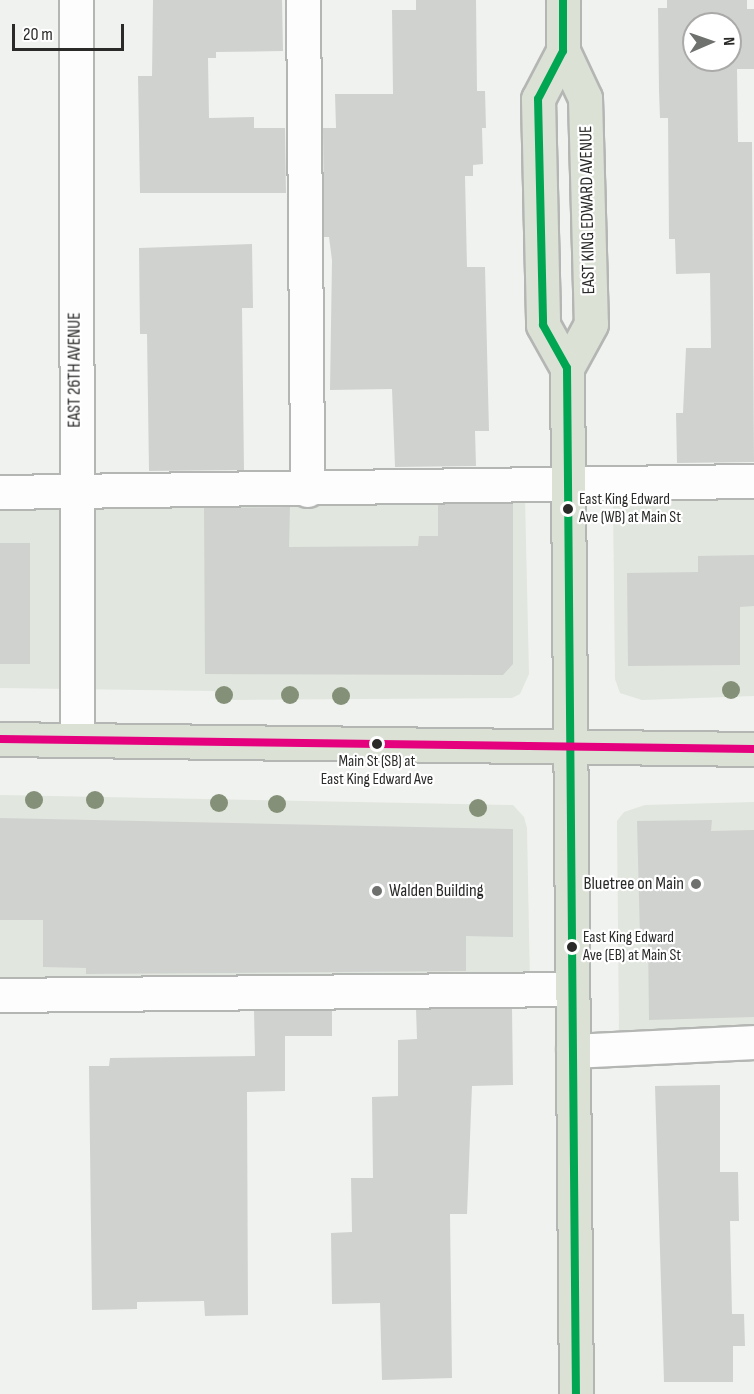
<!DOCTYPE html>
<style>
body{margin:0}
#map{position:relative;width:754px;height:1394px;overflow:hidden;background:#f0f2ef;font-family:"Sofia Sans Condensed",sans-serif}
div>[style]{position:absolute}
.built>*{inset:0;background:#e1e6de}
.building>*{inset:0;background:#d0d2d0;transform-origin:0 0}
.roads{filter:drop-shadow(2px 0 #b4b6b4) drop-shadow(-2px 0 #b4b6b4) drop-shadow(0 2px #b4b6b4) drop-shadow(0 -2px #b4b6b4)}
.minor>*{height:33px;margin:-16.5px;padding:0 16.5px;transform-origin:16.5px;border-radius:16.5px;background:#fdfdfd}
.major>*{height:33px;margin:-16.5px;padding:0 16.5px;transform-origin:16.5px;border-radius:16.5px;background:#dce1d6}
.bus-1>*{height:8px;margin:-4px;padding:0 4px;transform-origin:4px;border-radius:4px;background:#00a651}
.bus-2>*{height:8px;margin:-4px;padding:0 4px;transform-origin:4px;border-radius:4px;background:#e5007d}
.trees>*{width:18px;height:18px;margin:-9px;border-radius:50%;background:#849077}
.dots>*{width:16px;height:16px;translate:-50% -50%;box-sizing:border-box;border:3px solid #fff;border-radius:50%}
span{translate:-50% -50%;white-space:nowrap;text-align:center;line-height:1.15;-webkit-text-stroke:4.5px #fff;paint-order:stroke}
.bus-label{font-size:16px;color:#2a2b29}
.left{translate:0 -50%;text-align:left}
.street-label{font-size:18px;color:#2a2b29}
.poi-label{font-size:18px;color:#2a2b29}
.right{translate:-100% -50%;text-align:right}
.north{position:absolute;left:682px;top:12px;width:60px;height:60px;box-sizing:border-box;background:#fff;border:2px solid #aaaaa9;border-radius:50%;rotate:88deg;font-size:16px;font-weight:700;line-height:24px;text-align:center;color:#2a2b29}
.north::after{content:'';display:block;margin:auto;width:21px;height:27px;background:#6f716e;clip-path:polygon(50% 0,100% 100%,50% 72%,0 100%)}
.scale{position:absolute;left:12px;top:24px;width:112px;height:27px;box-sizing:border-box;border:3px solid #2a2b29;border-top:0;padding-left:8px;font-size:18px;line-height:21px;white-space:nowrap;color:#2a2b29;-webkit-text-stroke:4px #fff;paint-order:stroke}
</style>
<div id="map">
<div class="built">
<i style="clip-path:polygon(754px 489px,754px 696px,642px 700px,620px 693px,615px 679px,613px 500px,622px 491px)"></i>
<i style="clip-path:polygon(525px 498px,529px 674px,520px 694px,512px 698px,227px 700px,214px 691px,0 688px,0 501px)"></i>
<i style="clip-path:polygon(0 795px,513px 805px,524px 817px,527px 828px,530px 986px,0 993px)"></i>
<i style="clip-path:polygon(754px 802px,754px 1031px,619px 1035px,617px 821px,624px 812px,645px 805px)"></i>
</div>
<div class="building">
<i style="clip-path:polygon(153px 0,282px 0,283px 51px,216px 52px,216px 58px,208px 58px,209px 118px,254px 117px,254px 128px,285px 128px,286px 193px,140px 193px,138px 76px,152px 76px)"></i>
<i style="clip-path:polygon(416px 0,476px 0,477px 91px,485px 91px,486px 128px,482px 128px,483px 164px,473px 165px,473px 176px,465px 176px,467px 267px,485px 267px,489px 431px,475px 431px,476px 466px,395px 467px,392px 389px,330px 390px,332px 260px,329px 237px,324px 237px,323px 128px,336px 128px,335px 94px,393px 94px,392px 10px,416px 10px)"></i>
<i style="clip-path:polygon(evenodd,667px 0,747px 0,747px 9px,754px 9px,754px 69px,737px 69px,738px 142px,752px 142px,754px 462px,677px 463px,676px 413px,683px 413px,686px 348px,711px 348px,710px 273px,676px 274px,675px 239px,669px 239px,668px 118px,660px 118px,659px 91px,658px 8px,667px 8px,667px 0,694px 24px,730px 24px,730px 60px,694px 60px,694px 24px)"></i>
<i style="clip-path:polygon(252px 244px,253px 308px,242px 308px,244px 470px,149px 471px,147px 334px,140px 334px,139px 248px)"></i>
<i style="clip-path:polygon(513px 503px,513px 664px,503px 675px,205px 674px,204px 508px,290px 507px,289px 547px,418px 546px,419px 536px,438px 536px,438px 504px)"></i>
<i style="left:0;top:543px;width:30px;height:121px"></i>
<i style="clip-path:polygon(754px 555px,754px 606px,740px 607px,740px 665px,628px 666px,627px 573px,698px 572px,698px 556px)"></i>
<i style="clip-path:polygon(0 818px,513px 829px,513px 937px,466px 936px,466px 971px,86px 974px,86px 968px,43px 967px,43px 920px,0 920px)"></i>
<i style="clip-path:polygon(712px 820px,711px 831px,754px 830px,754px 1017px,649px 1020px,648px 937px,640px 937px,637px 821px)"></i>
<i style="clip-path:polygon(512px 1008px,513px 1085px,472px 1086px,467px 1214px,450px 1214px,452px 1378px,382px 1380px,380px 1303px,332px 1304px,331px 1233px,352px 1232px,351px 1178px,373px 1178px,372px 1097px,398px 1096px,398px 1040px,417px 1039px,416px 1009px)"></i>
<i style="clip-path:polygon(332px 1010px,332px 1036px,285px 1036px,285px 1091px,247px 1092px,248px 1315px,205px 1316px,204px 1301px,137px 1302px,137px 1309px,92px 1310px,89px 1066px,109px 1066px,110px 1058px,255px 1056px,254px 1011px)"></i>
<i style="clip-path:polygon(720px 1085px,720px 1172px,738px 1172px,739px 1221px,730px 1221px,732px 1314px,744px 1314px,745px 1346px,733px 1346px,733px 1382px,664px 1382px,655px 1086px)"></i>
</div>
<div class="roads">
<div class="minor">
<i style="left:76px;top:0;width:740px;rotate:89.92deg"></i>
<i style="left:303px;top:0;width:490px;rotate:89.5deg"></i>
<i style="left:0;top:492px;width:754px;rotate:-0.84deg"></i>
<i style="left:0;top:995px;width:572px;rotate:-0.6deg"></i>
<i style="left:573px;top:1051px;width:181px;rotate:-2.8deg"></i>
</div>
<div class="major">
<i style="left:563px;top:0;width:51px;rotate:90deg"></i>
<i style="left:563px;top:51px;width:52px;rotate:64.9deg"></i>
<i style="left:585px;top:98px;width:226px;rotate:88.5deg"></i>
<i style="left:591px;top:324px;width:50px;rotate:118.6deg"></i>
<i style="left:563px;top:51px;width:54px;rotate:117.5deg"></i>
<i style="left:538px;top:99px;width:226px;rotate:88.7deg"></i>
<i style="left:543px;top:325px;width:49px;rotate:60.8deg"></i>
<i style="left:567px;top:368px;width:1026px;rotate:89.5deg"></i>
<i style="left:0;top:739px;width:754px;rotate:0.76deg"></i>
</div>
</div>
<div class="bus-1">
<i style="left:563px;top:0;width:51px;rotate:90deg"></i>
<i style="left:563px;top:51px;width:54px;rotate:117.5deg"></i>
<i style="left:538px;top:99px;width:226px;rotate:88.7deg"></i>
<i style="left:543px;top:325px;width:49px;rotate:60.8deg"></i>
<i style="left:567px;top:368px;width:1026px;rotate:89.5deg"></i>
</div>
<div class="bus-2">
<i style="left:0;top:739px;width:754px;rotate:0.76deg"></i>
</div>
<div class="trees">
<i style="left:731px;top:690px"></i>
<i style="left:224px;top:695px"></i>
<i style="left:290px;top:695px"></i>
<i style="left:341px;top:696px"></i>
<i style="left:34px;top:800px"></i>
<i style="left:95px;top:800px"></i>
<i style="left:219px;top:803px"></i>
<i style="left:277px;top:804px"></i>
<i style="left:478px;top:808px"></i>
</div>
<div class="dots">
<i style="left:568px;top:509px;background:#2a2b29"></i>
<i style="left:377px;top:744px;background:#2a2b29"></i>
<i style="left:696px;top:884px;background:#6f716e"></i>
<i style="left:377px;top:891px;background:#6f716e"></i>
<i style="left:572px;top:947px;background:#2a2b29"></i>
</div>
<div class="bus-label">
<span class="left" style="left:579px;top:509px">East King Edward<br>Ave (WB) at Main St</span>
<span style="left:377px;top:771px">Main St (SB) at<br>East King Edward Ave</span>
<span class="left" style="left:583px;top:947px">East King Edward<br>Ave (EB) at Main St</span>
</div>
<div class="street-label">
<span style="left:588px;top:210px;rotate:-91deg">EAST KING EDWARD AVENUE</span>
<span style="left:75px;top:370px;rotate:-90deg">EAST 26TH AVENUE</span>
</div>
<div class="poi-label">
<span class="right" style="left:684px;top:884px">Bluetree on Main</span>
<span class="left" style="left:389px;top:891px">Walden Building</span>
</div>
<div class="north">N</div>
<div class="scale">20 m</div>
</div>
